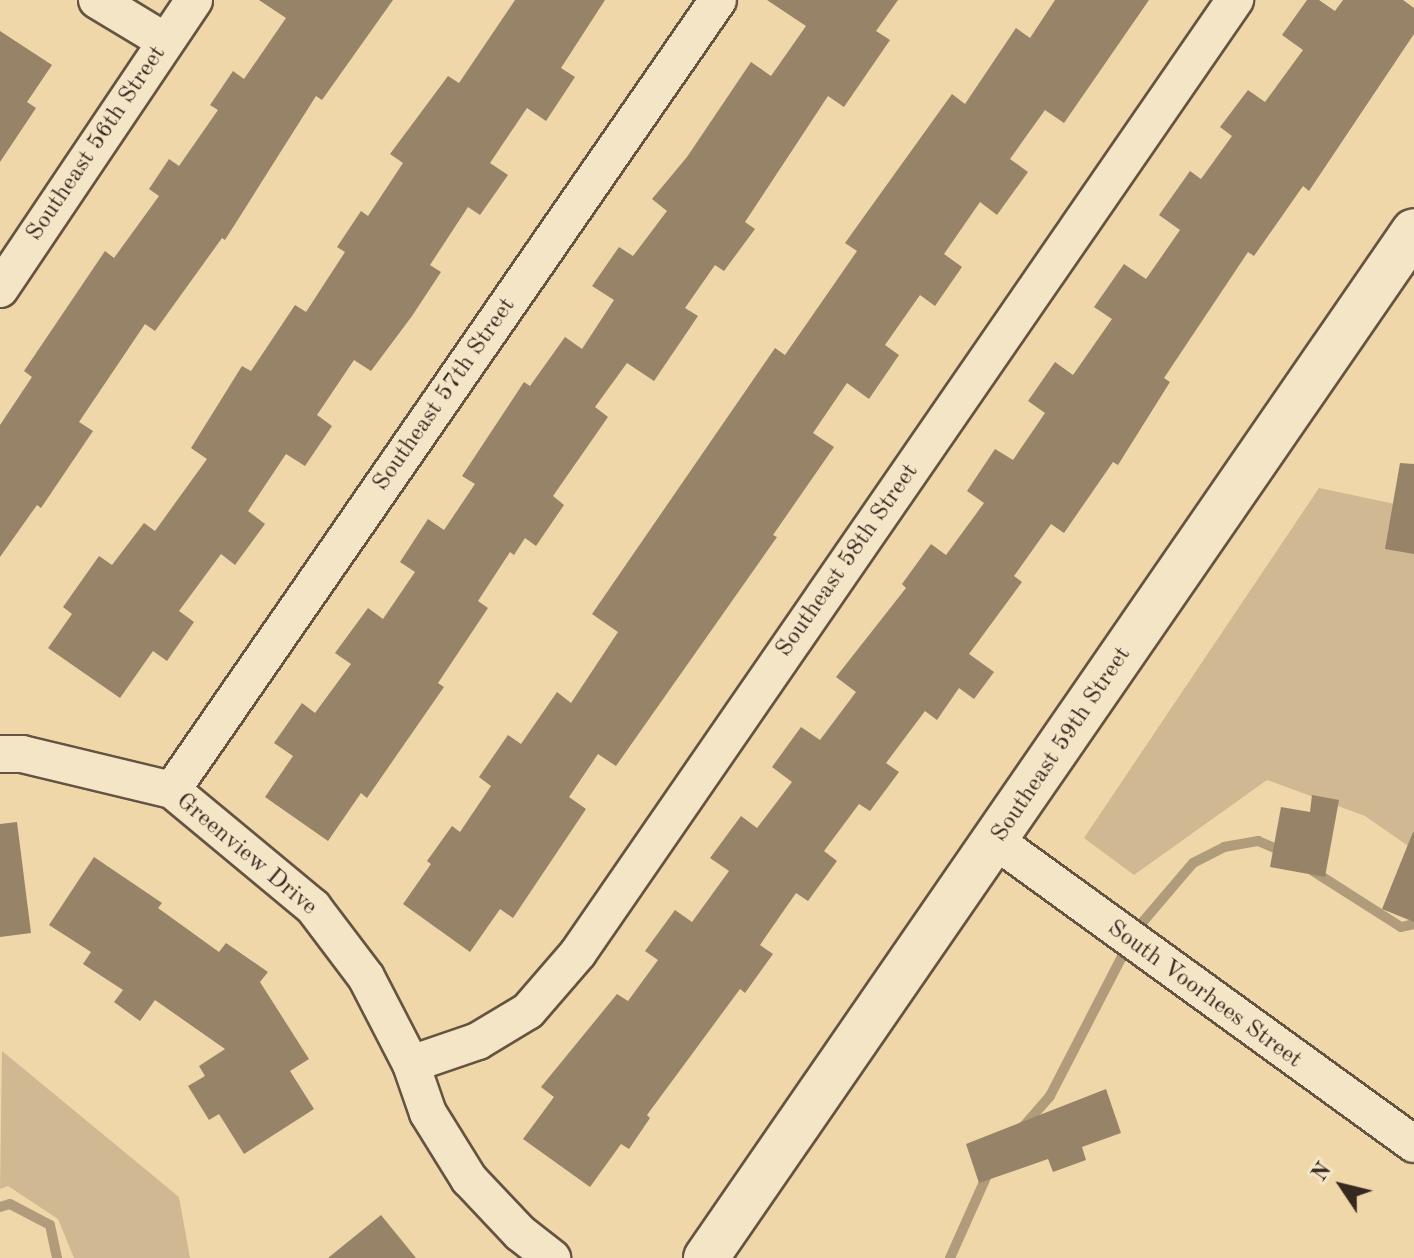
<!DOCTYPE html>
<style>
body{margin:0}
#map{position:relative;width:1414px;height:1258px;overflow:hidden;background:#efd7a9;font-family:"Old Standard TT",serif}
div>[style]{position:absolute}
.green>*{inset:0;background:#d0b992}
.stream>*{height:10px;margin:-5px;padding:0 5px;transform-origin:5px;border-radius:5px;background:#b09c7a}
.building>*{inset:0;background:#978367}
.roads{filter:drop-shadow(2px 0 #655442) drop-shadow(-2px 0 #655442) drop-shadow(0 2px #655442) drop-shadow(0 -2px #655442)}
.street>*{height:36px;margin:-18px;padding:0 18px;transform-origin:18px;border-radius:18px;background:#f5e5c7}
.secondary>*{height:44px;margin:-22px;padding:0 22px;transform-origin:22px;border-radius:22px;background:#f5e5c7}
span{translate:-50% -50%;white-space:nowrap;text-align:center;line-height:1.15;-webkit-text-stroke:6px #f5e5c7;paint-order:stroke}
.street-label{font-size:24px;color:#372820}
.north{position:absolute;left:1302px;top:1146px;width:80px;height:80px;-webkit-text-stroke:6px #f5e5c7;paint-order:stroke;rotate:305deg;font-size:22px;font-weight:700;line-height:32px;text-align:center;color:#372820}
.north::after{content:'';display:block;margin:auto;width:28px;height:36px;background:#372820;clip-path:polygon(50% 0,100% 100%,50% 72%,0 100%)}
</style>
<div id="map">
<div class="green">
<i style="clip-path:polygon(1319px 488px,1414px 508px,1414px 850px,1365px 816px,1267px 780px,1134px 875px,1084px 838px)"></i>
<i style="clip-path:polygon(2px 1051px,179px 1197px,190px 1258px,74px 1258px,58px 1219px,8px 1186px,0 1189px)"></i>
</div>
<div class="stream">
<i style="left:1313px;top:871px;width:104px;rotate:32.5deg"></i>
<i style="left:1401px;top:927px;width:13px;rotate:-13deg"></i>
<i style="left:1023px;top:1127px;width:41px;rotate:-48.9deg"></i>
<i style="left:1050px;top:1096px;width:186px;rotate:-62.7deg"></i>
<i style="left:1135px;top:931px;width:89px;rotate:-49.5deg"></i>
<i style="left:1193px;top:863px;width:35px;rotate:-27deg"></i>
<i style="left:1224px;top:847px;width:35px;rotate:-10deg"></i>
<i style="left:1258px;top:841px;width:30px;rotate:23deg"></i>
<i style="left:0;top:1207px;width:10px;rotate:-17deg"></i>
<i style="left:10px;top:1204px;width:45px;rotate:27.7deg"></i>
<i style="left:50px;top:1225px;width:34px;rotate:78deg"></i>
<i style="left:950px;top:1258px;width:95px;rotate:-65.9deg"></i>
</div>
<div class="building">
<i style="clip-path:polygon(259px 0,393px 0,322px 100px,316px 96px,225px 240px,222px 238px,155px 331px,145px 324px,79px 422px,93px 431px,41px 508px,37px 505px,0 557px,0 425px,32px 377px,24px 371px,105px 251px,114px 258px,159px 196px,149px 189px,169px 159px,179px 166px,218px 110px,210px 105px,233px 71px,244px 79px,286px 18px)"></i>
<i style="clip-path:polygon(515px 0,605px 0,561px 68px,575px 77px,546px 121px,527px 108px,490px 163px,508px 175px,480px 215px,468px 207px,430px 265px,441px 272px,412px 316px,371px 371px,354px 360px,317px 415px,332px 426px,305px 466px,286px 454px,248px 511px,265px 524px,235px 565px,221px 554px,179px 611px,194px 622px,167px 661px,153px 651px,120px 698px,48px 648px,72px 614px,63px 607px,99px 556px,112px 565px,144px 523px,155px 531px,207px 459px,191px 448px,242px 366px,251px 371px,295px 305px,306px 312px,345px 252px,337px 247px,361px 211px,368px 216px,403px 163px,390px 154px,448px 76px,459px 83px)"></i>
<i style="clip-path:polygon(767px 0,898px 0,876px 31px,890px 40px,844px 107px,828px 96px,745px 222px,755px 229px,724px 271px,715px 265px,685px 308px,698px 316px,654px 381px,627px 363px,595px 407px,608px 417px,553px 496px,564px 505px,536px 546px,525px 538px,514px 555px,510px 552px,478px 601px,488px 608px,438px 683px,444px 687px,367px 798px,361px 793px,328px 841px,265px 797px,293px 756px,274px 743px,302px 703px,315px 713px,351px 664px,335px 653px,368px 608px,383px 619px,415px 572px,400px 562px,428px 519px,444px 530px,475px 484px,462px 476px,524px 382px,530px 386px,565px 337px,582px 349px,614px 300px,592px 286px,619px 247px,633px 256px,667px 211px,652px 199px,687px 157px,751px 62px,771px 76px,806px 26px)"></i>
<i style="clip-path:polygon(1055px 0,1149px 0,1064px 123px,1045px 110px,1010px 159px,1028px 172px,997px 215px,980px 202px,944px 254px,962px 267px,935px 306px,920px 295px,885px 345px,899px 355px,869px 399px,847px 383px,813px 433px,834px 447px,773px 535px,777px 537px,616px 766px,598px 754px,569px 797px,586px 809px,513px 918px,500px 909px,470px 952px,403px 904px,431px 864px,427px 861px,452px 826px,460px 832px,491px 786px,479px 777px,508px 735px,521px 744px,557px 692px,571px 703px,618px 632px,592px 614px,775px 348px,785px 355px,857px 251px,845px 243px,952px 94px,965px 104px,1016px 28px,1030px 38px)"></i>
<i style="clip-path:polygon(1307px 0,1319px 0,1335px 11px,1343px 0,1403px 0,1414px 8px,1414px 34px,1309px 191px,1303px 186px,1254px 256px,1248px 252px,1164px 378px,1170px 382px,1118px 465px,1113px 462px,1064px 533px,1051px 524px,1014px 576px,1022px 582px,969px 654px,994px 672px,974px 699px,959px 688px,937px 720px,925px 711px,886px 763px,899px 772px,870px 811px,859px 804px,824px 851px,837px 861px,808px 901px,796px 893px,760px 945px,773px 954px,745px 993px,740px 989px,647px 1115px,650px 1118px,629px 1149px,621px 1144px,590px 1187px,523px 1139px,554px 1097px,541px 1087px,617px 994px,628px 1001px,658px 960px,645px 951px,675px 910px,692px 922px,729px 871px,710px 858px,741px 816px,757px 828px,792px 782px,772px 767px,801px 727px,820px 740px,856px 692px,836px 677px,906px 588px,902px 584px,931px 544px,946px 555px,984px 503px,967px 491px,995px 449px,1013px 460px,1045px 413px,1028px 401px,1055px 362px,1073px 375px,1112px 319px,1094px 307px,1124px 264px,1146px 279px,1180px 230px,1159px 215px,1190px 171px,1201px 179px,1232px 136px,1220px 127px,1248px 90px,1265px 102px,1303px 50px,1282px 35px)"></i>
<i style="clip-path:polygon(0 31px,52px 65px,27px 102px,36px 108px,0 162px)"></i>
<i style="clip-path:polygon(1400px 463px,1414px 464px,1414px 554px,1385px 549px)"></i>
<i style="clip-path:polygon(1312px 795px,1339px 800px,1325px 877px,1270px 867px,1281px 807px,1310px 812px)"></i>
<i style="clip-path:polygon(17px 822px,31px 933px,0 937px,0 824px)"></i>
<i style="clip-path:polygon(1413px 832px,1414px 833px,1414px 922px,1382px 909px)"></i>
<i style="clip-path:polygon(94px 857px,162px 903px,158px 908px,219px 952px,226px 943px,268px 972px,260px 982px,309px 1059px,290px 1071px,314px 1109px,244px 1154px,219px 1114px,209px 1120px,188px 1086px,205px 1076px,199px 1066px,225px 1049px,155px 1000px,140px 1021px,114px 1002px,123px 990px,83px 964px,91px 952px,49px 925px)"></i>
<i style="clip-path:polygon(1106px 1089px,1121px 1133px,1082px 1147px,1086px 1160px,1053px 1172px,1048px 1159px,979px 1183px,966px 1144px)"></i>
<i style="clip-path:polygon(381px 1215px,416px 1258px,328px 1258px)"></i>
</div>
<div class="roads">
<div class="street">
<i style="left:97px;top:0;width:79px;rotate:31.1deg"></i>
<i style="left:0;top:289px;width:348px;rotate:-56.1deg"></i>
<i style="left:0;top:754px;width:22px"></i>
<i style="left:22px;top:754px;width:154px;rotate:13.5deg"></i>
<i style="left:172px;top:790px;width:183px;rotate:39.7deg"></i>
<i style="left:313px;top:907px;width:88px;rotate:52.9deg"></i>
<i style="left:366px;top:977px;width:98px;rotate:62.7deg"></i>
<i style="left:411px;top:1064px;width:52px;rotate:70.9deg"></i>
<i style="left:428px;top:1113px;width:78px;rotate:58.2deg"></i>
<i style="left:469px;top:1179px;width:74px;rotate:46.6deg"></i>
<i style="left:520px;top:1233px;width:41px;rotate:38deg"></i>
<i style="left:172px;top:790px;width:960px;rotate:-55.35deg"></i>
<i style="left:996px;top:841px;width:516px;rotate:35.94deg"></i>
<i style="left:411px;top:1064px;width:71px;rotate:-18.9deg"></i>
<i style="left:478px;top:1041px;width:58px;rotate:-31deg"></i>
<i style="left:528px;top:1011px;width:77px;rotate:-49.2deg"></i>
<i style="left:578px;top:953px;width:1158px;rotate:-55.42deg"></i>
</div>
<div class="secondary">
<i style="left:706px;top:1258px;width:1247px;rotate:-55.42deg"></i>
</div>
</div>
<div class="street-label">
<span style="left:97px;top:144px;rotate:-56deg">Southeast 56th Street</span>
<span style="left:445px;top:395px;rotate:-55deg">Southeast 57th Street</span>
<span style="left:848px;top:561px;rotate:-55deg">Southeast 58th Street</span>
<span style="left:1062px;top:745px;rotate:-56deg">Southeast 59th Street</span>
<span style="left:246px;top:855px;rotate:40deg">Greenview Drive</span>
<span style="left:1204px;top:995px;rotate:36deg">South Voorhees Street</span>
</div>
<div class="north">N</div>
</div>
